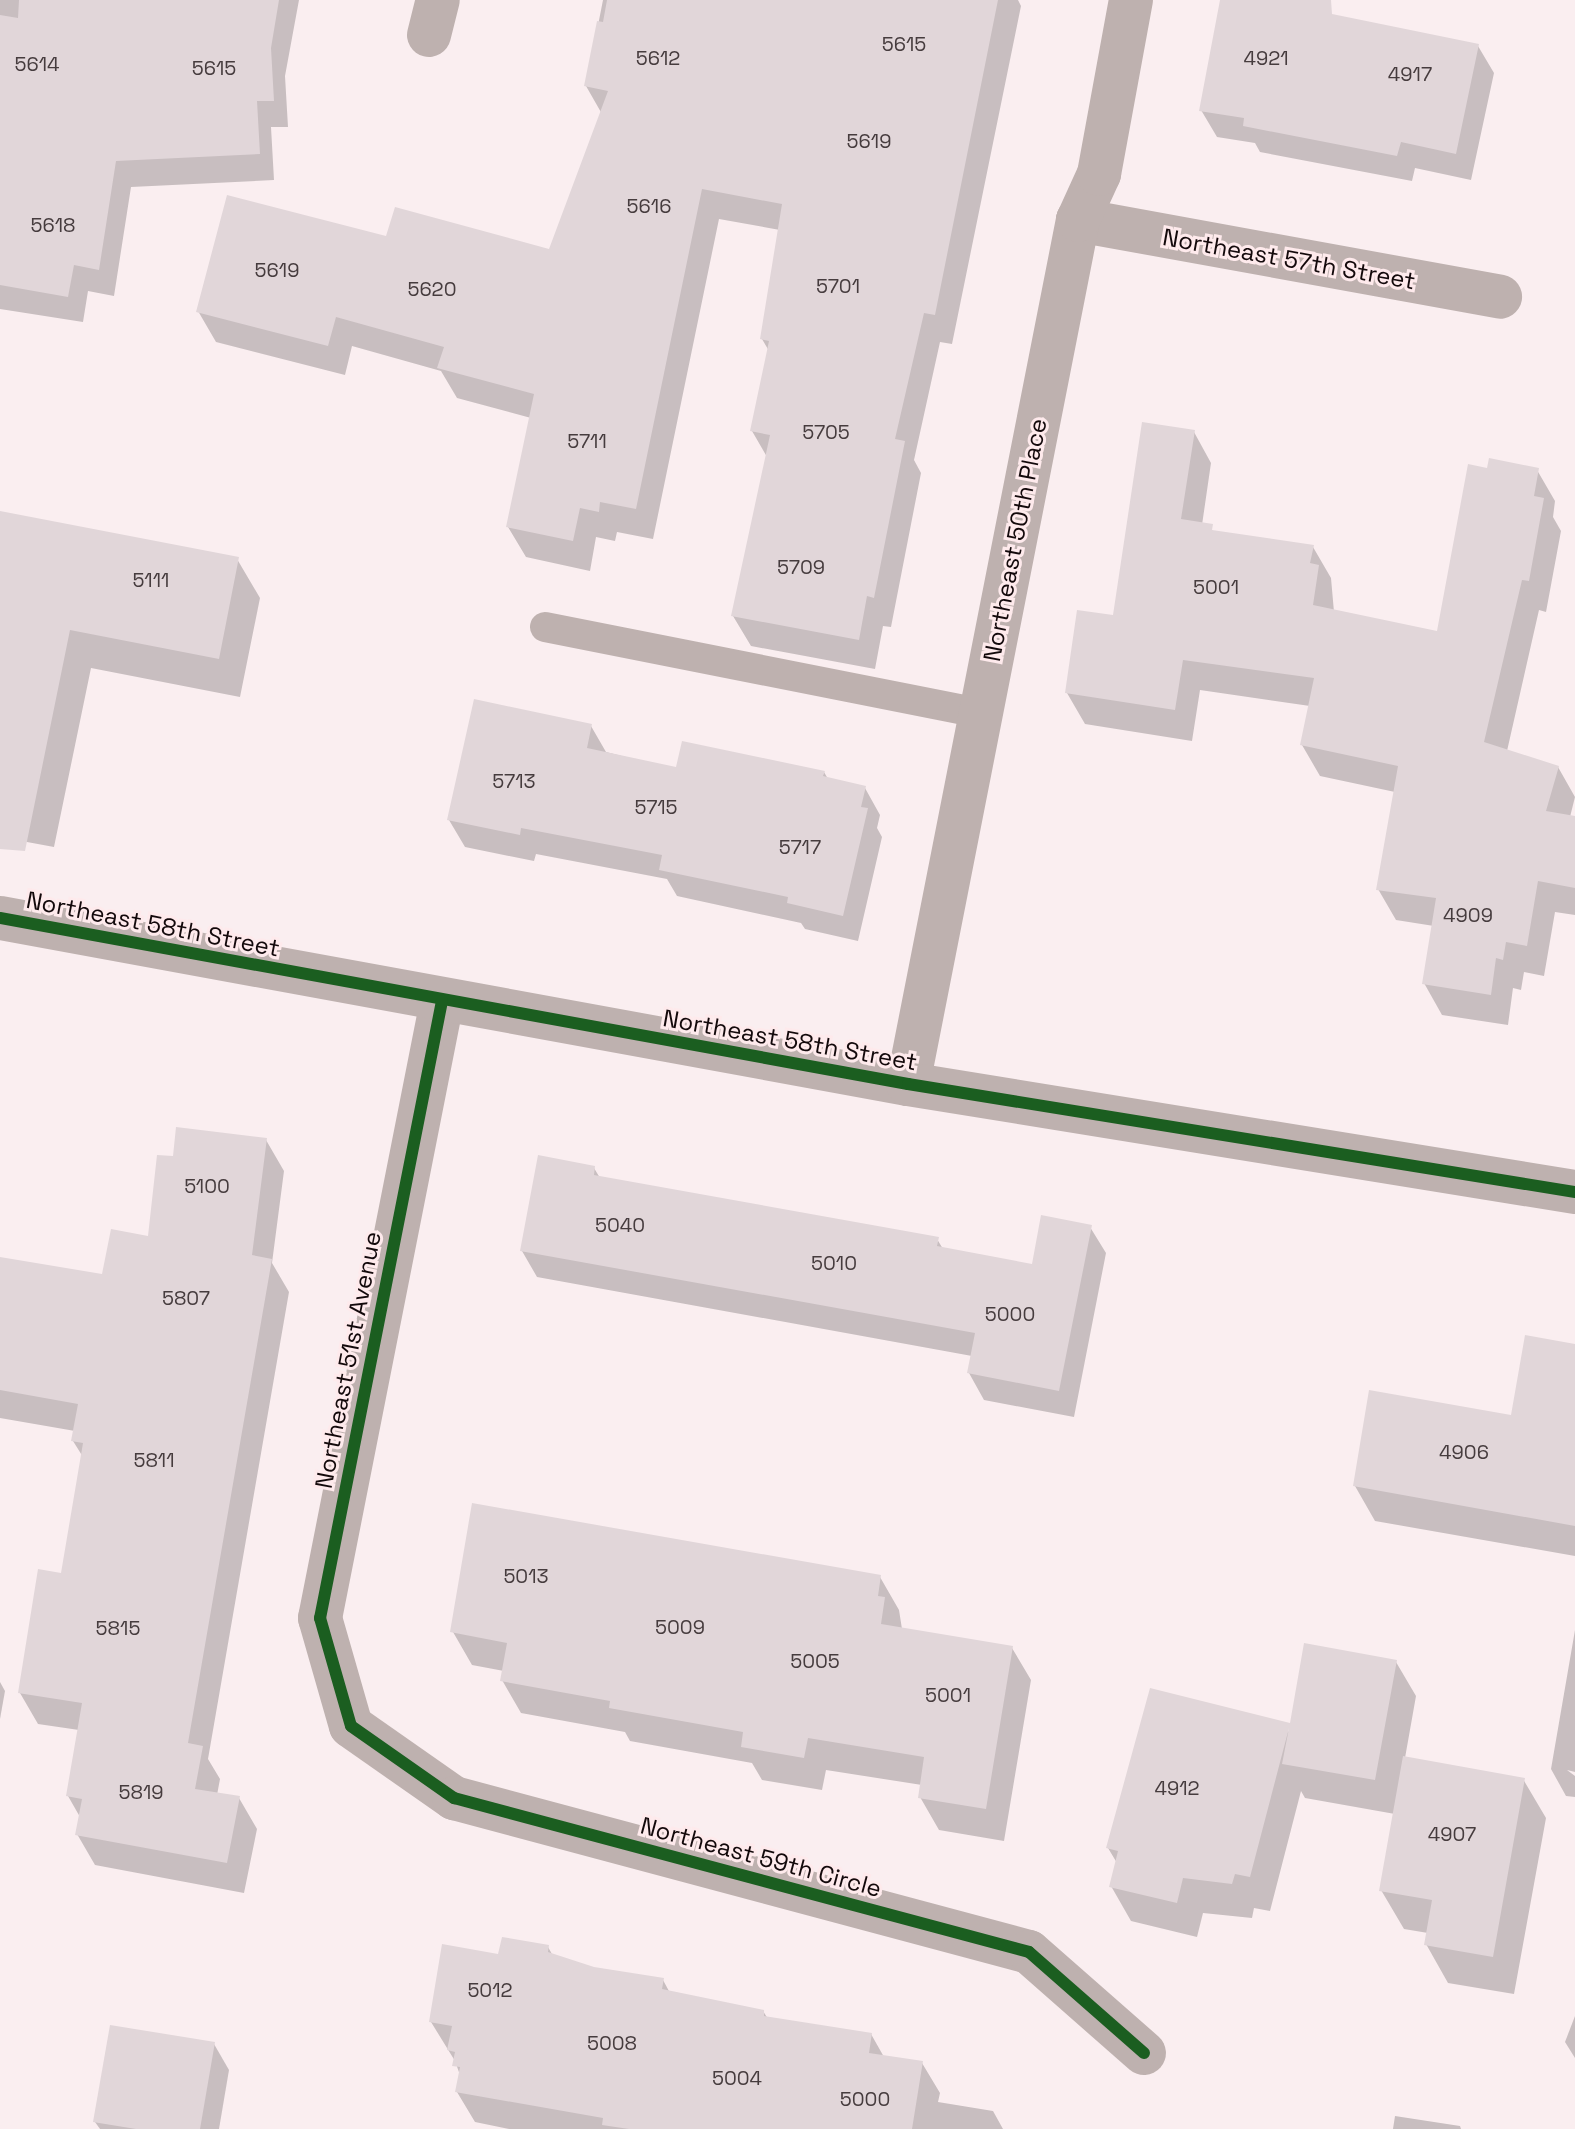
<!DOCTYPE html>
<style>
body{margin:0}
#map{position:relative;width:1575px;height:2129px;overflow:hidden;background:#faeef0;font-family:"Space Grotesk",sans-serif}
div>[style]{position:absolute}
.shadow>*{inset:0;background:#0003}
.building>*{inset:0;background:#e1d6d9}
.service>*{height:30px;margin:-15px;padding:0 15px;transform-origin:15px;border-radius:15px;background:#beb1af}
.minor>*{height:44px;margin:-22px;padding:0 22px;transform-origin:22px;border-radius:22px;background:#beb1af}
.tertiary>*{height:44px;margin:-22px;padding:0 22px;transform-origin:22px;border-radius:22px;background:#beb1af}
.cycleway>*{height:12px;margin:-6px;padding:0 6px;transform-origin:6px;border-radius:6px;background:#1b5e20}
span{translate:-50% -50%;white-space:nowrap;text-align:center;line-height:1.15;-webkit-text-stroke:6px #feeaec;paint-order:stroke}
.number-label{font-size:20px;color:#463c3e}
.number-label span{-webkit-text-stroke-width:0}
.street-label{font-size:24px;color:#13090b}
</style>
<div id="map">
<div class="shadow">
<i style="clip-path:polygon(0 0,299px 0,285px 76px,288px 127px,271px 127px,274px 180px,131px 187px,114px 296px,88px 291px,83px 322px,0 309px)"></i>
<i style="clip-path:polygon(603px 0,1018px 0,1021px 6px,952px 344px,940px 342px,914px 460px,921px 473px,891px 627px,883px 626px,875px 669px,751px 646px,733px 616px,767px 457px,752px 431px,769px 351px,762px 339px,780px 230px,719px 219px,653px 539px,617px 532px,615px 541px,596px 537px,590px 571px,526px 557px,508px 527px,531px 418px,457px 398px,441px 371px,352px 346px,345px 375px,216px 342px,198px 311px,388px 239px,550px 251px,602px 114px,586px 86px)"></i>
<i style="clip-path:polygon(1222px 0,1252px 0,1478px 46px,1494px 73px,1471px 180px,1415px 168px,1412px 181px,1260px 152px,1255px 143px,1217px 137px,1201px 110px)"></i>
<i style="clip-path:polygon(1194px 432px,1211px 463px,1202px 525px,1215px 532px,1313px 547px,1331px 578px,1334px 612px,1439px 633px,1489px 470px,1537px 470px,1555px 501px,1553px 517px,1561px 531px,1546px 612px,1539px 610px,1507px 751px,1558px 767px,1575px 797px,1570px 817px,1575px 818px,1575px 915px,1555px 912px,1544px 976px,1524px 972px,1521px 990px,1513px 988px,1508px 1025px,1442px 1015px,1424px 983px,1434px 926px,1396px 920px,1378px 889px,1395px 792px,1320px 776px,1302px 745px,1310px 706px,1200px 690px,1192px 741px,1085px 724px,1067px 693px,1114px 617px)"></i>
<i style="clip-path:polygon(0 513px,237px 559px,260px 598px,240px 697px,91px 668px,54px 847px,0 837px)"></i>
<i style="clip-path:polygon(591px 726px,606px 752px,677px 770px,824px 772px,828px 779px,865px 788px,880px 815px,877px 828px,882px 837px,858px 941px,805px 929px,801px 923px,677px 896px,667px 879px,536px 854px,534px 861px,465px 847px,449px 820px)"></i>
<i style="clip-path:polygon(266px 1140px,284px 1171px,272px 1263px,289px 1292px,208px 1759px,220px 1779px,217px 1795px,239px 1798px,257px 1829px,244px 1893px,95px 1865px,77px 1834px,80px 1817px,68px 1796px,79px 1730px,38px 1724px,20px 1693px,62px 1575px,83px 1457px,73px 1441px,75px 1431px,0 1418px,0 1259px,104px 1277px,149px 1238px,175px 1159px)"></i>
<i style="clip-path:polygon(594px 1168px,600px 1178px,937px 1239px,943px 1249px,1034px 1266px,1090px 1227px,1106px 1253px,1074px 1417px,984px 1400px,969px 1373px,972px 1356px,537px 1277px,522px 1251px)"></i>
<i style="clip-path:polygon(1575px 1346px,1575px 1556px,1375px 1521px,1355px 1486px,1513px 1418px)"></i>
<i style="clip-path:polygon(880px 1577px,899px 1610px,902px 1629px,1012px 1648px,1031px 1680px,1004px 1841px,939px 1830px,920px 1797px,922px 1785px,826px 1770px,822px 1790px,762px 1780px,752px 1763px,630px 1741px,625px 1732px,521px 1713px,502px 1680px,504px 1671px,472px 1665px,453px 1632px)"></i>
<i style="clip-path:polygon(1575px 1630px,1575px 1772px,1567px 1770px,1575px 1776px,1575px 1797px,1566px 1796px,1551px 1769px)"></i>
<i style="clip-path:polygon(1396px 1662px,1416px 1696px,1405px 1758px,1523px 1779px,1546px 1818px,1514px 1994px,1448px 1983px,1426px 1944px,1428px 1933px,1404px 1929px,1381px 1890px,1395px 1814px,1305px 1798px,1301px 1791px,1270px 1911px,1254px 1908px,1252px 1918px,1203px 1913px,1197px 1937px,1131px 1921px,1111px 1886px,1117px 1863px,1108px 1848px)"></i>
<i style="clip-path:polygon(0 1682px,5px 1691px,0 1719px)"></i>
<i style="clip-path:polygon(548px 1947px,557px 1963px,663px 1980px,670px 1993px,763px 2011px,768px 2019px,871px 2034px,884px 2057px,922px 2063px,940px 2093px,938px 2102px,993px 2111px,1003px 2129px,509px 2129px,475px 2122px,457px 2092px,460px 2075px,455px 2061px,431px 2022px,500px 1956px)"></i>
<i style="clip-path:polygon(1575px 2016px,1575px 2058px,1565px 2042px)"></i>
<i style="clip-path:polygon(214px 2044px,229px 2070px,219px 2129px,100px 2129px,95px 2122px)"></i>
<i style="clip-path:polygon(1395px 2116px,1460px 2126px,1461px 2129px,1393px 2129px)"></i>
</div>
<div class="building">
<i style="clip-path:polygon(19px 0,279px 0,271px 48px,274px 101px,257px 101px,260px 154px,116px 161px,99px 270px,74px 265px,68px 297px,0 285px,0 15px,18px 18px)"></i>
<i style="clip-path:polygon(607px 0,998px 0,935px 315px,924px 313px,895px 439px,905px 441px,874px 598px,867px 596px,859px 640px,731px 616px,770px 435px,750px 431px,769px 341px,760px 339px,782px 204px,702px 189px,636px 509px,600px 502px,599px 512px,580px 508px,573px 541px,506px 527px,534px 394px,437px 368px,444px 347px,336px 317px,328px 346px,196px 312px,227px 195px,386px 236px,395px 207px,549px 249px,608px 91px,584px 86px,597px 21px,603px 22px)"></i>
<i style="clip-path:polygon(1220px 0,1331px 0,1332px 14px,1479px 44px,1456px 154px,1401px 142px,1397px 156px,1243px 126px,1244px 118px,1199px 111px)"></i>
<i style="clip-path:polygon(1142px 422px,1195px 430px,1181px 519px,1213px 524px,1212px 530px,1314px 545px,1310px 563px,1319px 565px,1313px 605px,1437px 631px,1468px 464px,1487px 468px,1489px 458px,1539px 468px,1534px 496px,1544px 498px,1529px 581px,1522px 580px,1484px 742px,1559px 766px,1546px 811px,1575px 816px,1575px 888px,1538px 881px,1527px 946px,1506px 942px,1503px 960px,1496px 958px,1491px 995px,1422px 984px,1436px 898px,1376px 890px,1398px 766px,1300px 745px,1314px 678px,1183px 660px,1175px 710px,1065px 693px,1077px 610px,1113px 615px)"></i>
<i style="clip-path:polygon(0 511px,239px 557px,219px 659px,70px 630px,25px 851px,0 849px)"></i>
<i style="clip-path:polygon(474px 699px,592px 724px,587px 748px,676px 767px,682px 741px,825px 771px,823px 776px,866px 786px,861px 807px,868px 808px,843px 916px,787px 903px,788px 897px,659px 870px,662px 855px,521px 828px,520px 835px,447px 820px)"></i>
<i style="clip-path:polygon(176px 1127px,267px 1138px,252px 1255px,272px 1259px,188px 1743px,203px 1746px,195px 1789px,240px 1796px,227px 1863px,75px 1835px,82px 1799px,66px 1796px,82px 1703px,18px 1693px,38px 1569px,61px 1573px,83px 1443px,71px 1441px,78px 1404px,0 1390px,0 1257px,102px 1274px,111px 1229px,148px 1236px,157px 1155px,173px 1156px)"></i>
<i style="clip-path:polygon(538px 1155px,595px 1166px,594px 1175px,939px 1237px,937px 1246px,1032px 1264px,1041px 1215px,1092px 1225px,1059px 1391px,967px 1373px,975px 1333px,520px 1251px)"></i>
<i style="clip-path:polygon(1525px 1335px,1575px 1344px,1575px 1526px,1353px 1486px,1369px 1390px,1511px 1415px)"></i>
<i style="clip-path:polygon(472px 1503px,881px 1575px,878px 1596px,885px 1597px,881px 1624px,1013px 1646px,986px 1809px,918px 1798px,924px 1757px,808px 1738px,804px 1758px,741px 1747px,743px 1732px,609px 1708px,610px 1701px,500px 1681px,507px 1643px,450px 1632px)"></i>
<i style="clip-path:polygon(1304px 1643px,1397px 1660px,1375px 1780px,1282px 1764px,1289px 1728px,1250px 1877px,1235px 1874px,1232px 1884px,1183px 1878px,1177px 1903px,1109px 1887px,1118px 1851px,1106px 1848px,1150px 1688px,1290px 1723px)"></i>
<i style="clip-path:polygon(1403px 1756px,1525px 1778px,1493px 1957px,1424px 1945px,1432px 1900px,1379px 1891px)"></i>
<i style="clip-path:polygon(502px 1937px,549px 1945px,548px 1952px,594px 1967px,664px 1978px,662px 1989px,764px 2010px,764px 2016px,872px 2033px,869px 2053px,923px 2061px,912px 2129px,629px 2129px,602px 2125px,603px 2118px,455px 2092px,460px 2067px,452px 2066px,455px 2052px,447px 2050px,452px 2026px,429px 2022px,442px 1944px,498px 1954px)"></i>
<i style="clip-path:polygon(110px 2025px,215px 2042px,200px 2129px,136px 2129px,93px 2122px)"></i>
</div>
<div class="service">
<i style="left:545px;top:627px;width:444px;rotate:11.2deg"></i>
</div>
<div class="minor">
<i style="left:429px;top:35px;width:36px;rotate:-76deg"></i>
<i style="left:1078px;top:220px;width:429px;rotate:10.3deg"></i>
<i style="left:442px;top:1001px;width:629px;rotate:101.18deg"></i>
<i style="left:320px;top:1618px;width:112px;rotate:74deg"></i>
<i style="left:351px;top:1726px;width:126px;rotate:35deg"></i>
<i style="left:454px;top:1798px;width:595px;rotate:14.99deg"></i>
<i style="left:1029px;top:1952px;width:153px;rotate:41.3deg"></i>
<i style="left:908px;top:1084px;width:881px;rotate:-78.87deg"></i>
<i style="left:1078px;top:220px;width:51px;rotate:-65.5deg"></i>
<i style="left:1099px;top:174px;width:177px;rotate:-79.6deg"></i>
</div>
<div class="tertiary">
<i style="left:0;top:918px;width:923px;rotate:10.36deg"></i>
<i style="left:908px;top:1084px;width:676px;rotate:9.2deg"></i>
</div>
<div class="cycleway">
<i style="left:0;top:918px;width:923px;rotate:10.36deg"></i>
<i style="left:908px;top:1084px;width:676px;rotate:9.2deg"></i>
<i style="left:442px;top:1001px;width:629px;rotate:101.18deg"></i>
<i style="left:320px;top:1618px;width:112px;rotate:74deg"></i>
<i style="left:351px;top:1726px;width:126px;rotate:35deg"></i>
<i style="left:454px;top:1798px;width:595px;rotate:14.99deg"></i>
<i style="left:1029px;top:1952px;width:153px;rotate:41.3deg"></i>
</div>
<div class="number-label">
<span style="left:904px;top:44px">5615</span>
<span style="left:658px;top:58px">5612</span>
<span style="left:1266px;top:58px">4921</span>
<span style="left:37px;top:64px">5614</span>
<span style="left:214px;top:68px">5615</span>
<span style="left:1410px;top:74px">4917</span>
<span style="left:869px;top:141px">5619</span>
<span style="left:649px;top:206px">5616</span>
<span style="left:53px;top:225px">5618</span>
<span style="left:277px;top:270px">5619</span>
<span style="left:838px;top:286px">5701</span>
<span style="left:432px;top:289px">5620</span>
<span style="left:826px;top:432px">5705</span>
<span style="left:587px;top:441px">5711</span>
<span style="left:801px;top:567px">5709</span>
<span style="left:151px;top:580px">5111</span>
<span style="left:1216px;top:587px">5001</span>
<span style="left:514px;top:781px">5713</span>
<span style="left:656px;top:807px">5715</span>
<span style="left:800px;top:847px">5717</span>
<span style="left:1468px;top:915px">4909</span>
<span style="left:207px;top:1186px">5100</span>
<span style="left:620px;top:1225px">5040</span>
<span style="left:834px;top:1263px">5010</span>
<span style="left:186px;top:1298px">5807</span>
<span style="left:1010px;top:1314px">5000</span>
<span style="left:1464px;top:1452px">4906</span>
<span style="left:154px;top:1460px">5811</span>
<span style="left:526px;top:1576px">5013</span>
<span style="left:680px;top:1627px">5009</span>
<span style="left:118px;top:1628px">5815</span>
<span style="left:815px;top:1661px">5005</span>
<span style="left:948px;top:1695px">5001</span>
<span style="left:1177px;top:1788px">4912</span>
<span style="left:141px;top:1792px">5819</span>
<span style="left:1452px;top:1834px">4907</span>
<span style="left:490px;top:1990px">5012</span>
<span style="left:612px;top:2043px">5008</span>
<span style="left:737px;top:2078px">5004</span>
<span style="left:865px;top:2099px">5000</span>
</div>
<div class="street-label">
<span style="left:1289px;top:259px;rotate:10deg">Northeast 57th Street</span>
<span style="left:1015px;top:540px;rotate:-79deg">Northeast 50th Place</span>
<span style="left:153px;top:924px;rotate:11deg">Northeast 58th Street</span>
<span style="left:790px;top:1040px;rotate:10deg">Northeast 58th Street</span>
<span style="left:348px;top:1360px;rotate:-79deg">Northeast 51st Avenue</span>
<span style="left:761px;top:1857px;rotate:15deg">Northeast 59th Circle</span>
</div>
</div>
